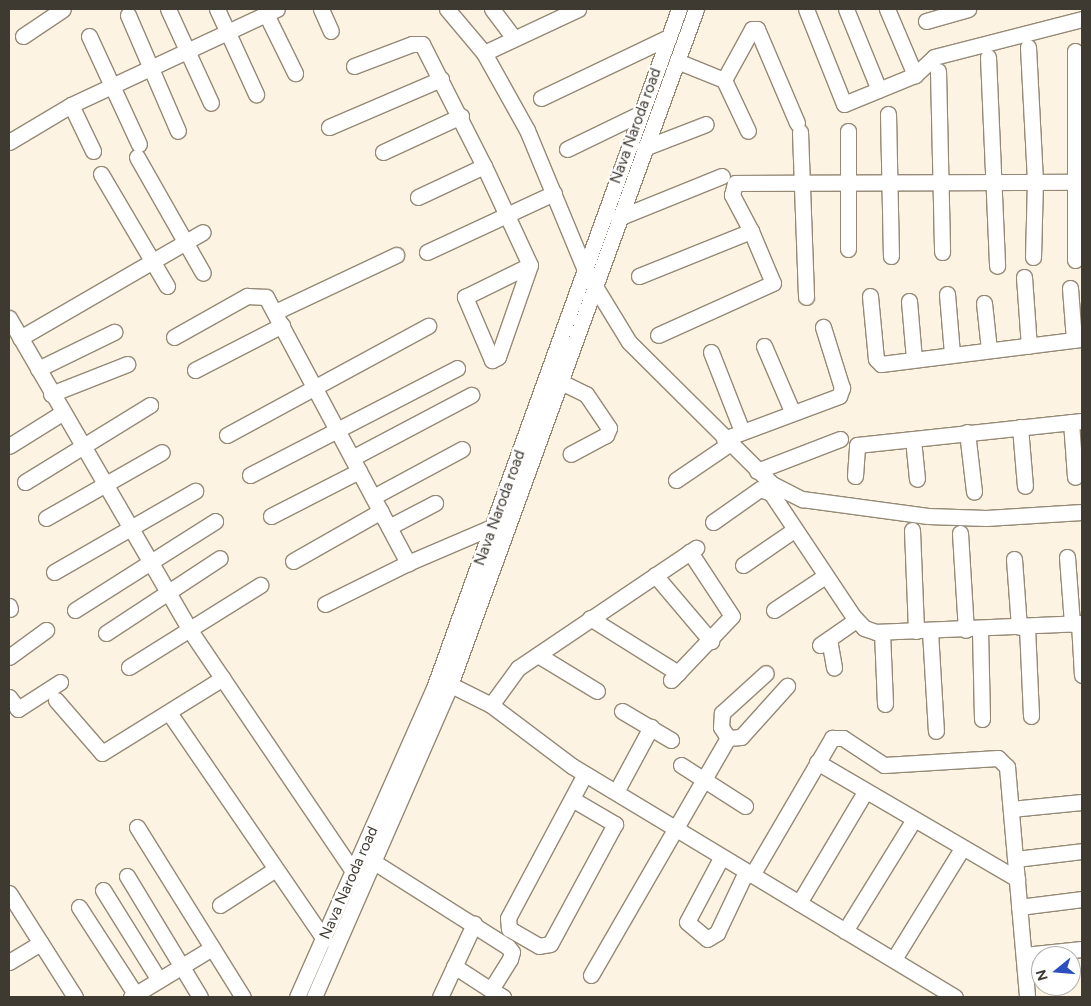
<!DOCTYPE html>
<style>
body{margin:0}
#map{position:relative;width:1091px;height:1006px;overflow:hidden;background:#fdf3e2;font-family:Figtree,sans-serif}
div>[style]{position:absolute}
.roads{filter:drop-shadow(1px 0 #958976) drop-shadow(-1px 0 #958976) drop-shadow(0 1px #958976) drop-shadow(0 -1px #958976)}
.minor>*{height:15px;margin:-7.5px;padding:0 7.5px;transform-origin:7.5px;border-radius:7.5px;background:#fff}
span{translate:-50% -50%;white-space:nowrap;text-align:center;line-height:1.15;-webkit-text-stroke:4.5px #fff;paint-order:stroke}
.street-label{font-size:15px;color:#3e3931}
.frame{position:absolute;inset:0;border:10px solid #3e3931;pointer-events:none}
.north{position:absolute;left:1031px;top:946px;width:50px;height:50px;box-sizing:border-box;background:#fff;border:1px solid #b2b0ad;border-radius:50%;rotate:253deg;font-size:14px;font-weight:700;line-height:20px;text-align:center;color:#3e3931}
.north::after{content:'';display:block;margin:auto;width:18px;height:22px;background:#2c4fbf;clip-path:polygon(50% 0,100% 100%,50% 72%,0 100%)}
</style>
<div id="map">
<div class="roads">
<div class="minor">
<i style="left:168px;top:9px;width:103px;rotate:65.4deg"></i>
<i style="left:217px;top:9px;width:94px;rotate:65.4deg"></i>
<i style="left:321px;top:9px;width:24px;rotate:66deg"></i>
<i style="left:447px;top:9px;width:57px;rotate:49.9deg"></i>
<i style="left:484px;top:53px;width:88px;rotate:60.8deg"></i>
<i style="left:527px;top:130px;width:152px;rotate:67.5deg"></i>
<i style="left:585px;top:270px;width:84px;rotate:58.6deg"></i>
<i style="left:629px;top:342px;width:202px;rotate:44.8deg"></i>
<i style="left:772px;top:484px;width:34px;rotate:27deg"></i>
<i style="left:802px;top:499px;width:127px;rotate:7.7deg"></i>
<i style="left:928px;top:516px;width:58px;rotate:2deg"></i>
<i style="left:986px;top:518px;width:96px;rotate:-3.6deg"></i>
<i style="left:492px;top:9px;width:36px;rotate:53deg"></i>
<i style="left:806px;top:9px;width:102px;rotate:68.2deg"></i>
<i style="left:844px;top:104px;width:77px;rotate:-22.2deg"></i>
<i style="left:915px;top:75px;width:26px;rotate:-43deg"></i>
<i style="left:934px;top:57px;width:153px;rotate:-14.4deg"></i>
<i style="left:846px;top:9px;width:87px;rotate:67.8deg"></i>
<i style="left:887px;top:9px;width:72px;rotate:67deg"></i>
<i style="left:266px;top:14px;width:66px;rotate:63.8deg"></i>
<i style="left:128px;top:15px;width:126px;rotate:66.7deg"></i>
<i style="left:926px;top:21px;width:44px;rotate:-15.9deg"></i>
<i style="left:23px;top:36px;width:48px;rotate:-34deg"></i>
<i style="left:89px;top:36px;width:119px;rotate:65.2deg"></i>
<i style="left:1028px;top:47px;width:134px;rotate:87deg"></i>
<i style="left:1035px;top:181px;width:76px;rotate:91.5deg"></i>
<i style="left:484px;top:53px;width:104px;rotate:-25.1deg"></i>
<i style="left:988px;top:57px;width:209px;rotate:87.5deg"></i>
<i style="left:677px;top:61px;width:51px;rotate:22deg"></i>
<i style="left:724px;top:80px;width:58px;rotate:-61.2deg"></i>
<i style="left:752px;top:29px;width:5px"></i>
<i style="left:757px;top:29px;width:102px;rotate:66.9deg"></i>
<i style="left:354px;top:66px;width:62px;rotate:-20.8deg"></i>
<i style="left:412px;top:44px;width:10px"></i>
<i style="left:422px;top:44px;width:137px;rotate:63.1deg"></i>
<i style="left:484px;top:166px;width:109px;rotate:65.1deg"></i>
<i style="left:530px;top:265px;width:97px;rotate:109.2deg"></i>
<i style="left:498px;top:357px;width:7px;rotate:153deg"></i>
<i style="left:492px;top:360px;width:69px;rotate:-113.2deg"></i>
<i style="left:465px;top:297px;width:72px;rotate:-26.2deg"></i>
<i style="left:938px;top:71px;width:181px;rotate:88.7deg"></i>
<i style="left:724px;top:80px;width:56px;rotate:64.8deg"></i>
<i style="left:541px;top:98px;width:142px;rotate:-25.5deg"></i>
<i style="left:71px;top:105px;width:51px;rotate:64.4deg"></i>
<i style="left:888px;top:114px;width:142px;rotate:88.8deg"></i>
<i style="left:329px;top:127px;width:122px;rotate:-23.2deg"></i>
<i style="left:848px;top:131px;width:118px;rotate:90deg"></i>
<i style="left:800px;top:132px;width:165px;rotate:87.9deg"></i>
<i style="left:9px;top:142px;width:72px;rotate:-30.8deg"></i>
<i style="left:71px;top:105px;width:227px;rotate:-25deg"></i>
<i style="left:644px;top:148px;width:66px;rotate:-21.2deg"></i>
<i style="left:567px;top:149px;width:82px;rotate:-25.9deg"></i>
<i style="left:383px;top:152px;width:86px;rotate:-24.8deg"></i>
<i style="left:137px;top:157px;width:133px;rotate:60.4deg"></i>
<i style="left:101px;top:174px;width:130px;rotate:59.5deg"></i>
<i style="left:418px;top:197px;width:73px;rotate:-25.2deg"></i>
<i style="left:618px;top:218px;width:112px;rotate:-22deg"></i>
<i style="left:751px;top:231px;width:41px;rotate:-117.8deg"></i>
<i style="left:732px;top:195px;width:12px;rotate:-76deg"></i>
<i style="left:735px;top:183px;width:347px;rotate:-0.2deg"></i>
<i style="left:427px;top:252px;width:140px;rotate:-24.9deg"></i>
<i style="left:1075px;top:260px;width:209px;rotate:-90deg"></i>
<i style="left:639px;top:276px;width:121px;rotate:-21.9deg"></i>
<i style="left:751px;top:231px;width:56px;rotate:67.1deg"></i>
<i style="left:773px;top:283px;width:126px;rotate:155.7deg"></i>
<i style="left:1024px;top:277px;width:69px;rotate:85.9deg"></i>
<i style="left:1070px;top:288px;width:52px;rotate:85.6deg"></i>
<i style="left:947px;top:294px;width:60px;rotate:85.2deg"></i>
<i style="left:870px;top:296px;width:63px;rotate:84.6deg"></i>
<i style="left:876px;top:359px;width:7px;rotate:45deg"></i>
<i style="left:881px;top:364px;width:203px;rotate:-7.1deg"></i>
<i style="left:909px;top:301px;width:58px;rotate:85.1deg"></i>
<i style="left:984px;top:303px;width:47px;rotate:83.9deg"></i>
<i style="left:275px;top:312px;width:134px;rotate:-25.2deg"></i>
<i style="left:9px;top:318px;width:359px;rotate:59.9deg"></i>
<i style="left:189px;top:629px;width:303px;rotate:55.9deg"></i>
<i style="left:174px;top:337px;width:84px;rotate:-29.3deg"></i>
<i style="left:247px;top:296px;width:19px;rotate:3deg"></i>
<i style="left:266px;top:297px;width:302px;rotate:61.9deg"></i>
<i style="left:408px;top:563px;width:91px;rotate:-23.2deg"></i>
<i style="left:20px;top:338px;width:211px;rotate:-30.1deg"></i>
<i style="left:764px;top:346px;width:71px;rotate:66.7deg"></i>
<i style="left:711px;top:352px;width:85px;rotate:68.6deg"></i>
<i style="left:38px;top:369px;width:85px;rotate:-26deg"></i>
<i style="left:195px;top:370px;width:98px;rotate:-27.3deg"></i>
<i style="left:563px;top:383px;width:25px;rotate:26deg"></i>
<i style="left:586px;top:394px;width:41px;rotate:55.9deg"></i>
<i style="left:609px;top:428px;width:8px;rotate:113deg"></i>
<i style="left:606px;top:435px;width:40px;rotate:152deg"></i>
<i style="left:51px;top:394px;width:82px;rotate:-21.5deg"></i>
<i style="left:1071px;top:422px;width:55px;rotate:85.8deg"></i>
<i style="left:1020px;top:427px;width:59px;rotate:85.2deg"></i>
<i style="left:967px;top:432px;width:60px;rotate:83.3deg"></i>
<i style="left:227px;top:435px;width:229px;rotate:-28.5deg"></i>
<i style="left:724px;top:439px;width:123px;rotate:-20.5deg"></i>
<i style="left:839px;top:396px;width:9px;rotate:-69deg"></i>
<i style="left:842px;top:388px;width:64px;rotate:-107.3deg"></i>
<i style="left:913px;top:439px;width:40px;rotate:84.3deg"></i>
<i style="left:9px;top:446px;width:62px;rotate:-31.9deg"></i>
<i style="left:352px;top:458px;width:135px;rotate:-27.9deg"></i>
<i style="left:757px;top:471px;width:89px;rotate:-21.1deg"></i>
<i style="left:250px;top:475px;width:233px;rotate:-27.3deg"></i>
<i style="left:855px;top:476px;width:31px;rotate:-86deg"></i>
<i style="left:857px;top:445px;width:226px;rotate:-6.1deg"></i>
<i style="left:676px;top:480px;width:64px;rotate:-34.2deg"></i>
<i style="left:25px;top:482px;width:147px;rotate:-31.6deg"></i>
<i style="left:373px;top:497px;width:101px;rotate:-28.3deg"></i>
<i style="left:271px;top:516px;width:99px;rotate:-27.1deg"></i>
<i style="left:46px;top:518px;width:133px;rotate:-29.6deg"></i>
<i style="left:713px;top:522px;width:57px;rotate:-35.1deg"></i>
<i style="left:760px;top:489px;width:12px;rotate:20deg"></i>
<i style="left:771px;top:493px;width:148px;rotate:56.3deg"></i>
<i style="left:853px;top:616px;width:16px;rotate:47deg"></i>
<i style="left:864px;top:628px;width:13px;rotate:18deg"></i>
<i style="left:876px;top:632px;width:206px;rotate:-2.5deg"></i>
<i style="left:389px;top:527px;width:52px;rotate:-27.6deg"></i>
<i style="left:912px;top:530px;width:101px;rotate:87.7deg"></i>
<i style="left:960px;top:533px;width:97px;rotate:86.5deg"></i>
<i style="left:1067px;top:557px;width:67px;rotate:85.7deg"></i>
<i style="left:1014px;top:559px;width:68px;rotate:85.8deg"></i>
<i style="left:293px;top:561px;width:101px;rotate:-29.6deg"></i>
<i style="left:743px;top:565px;width:62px;rotate:-34.5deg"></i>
<i style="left:54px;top:572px;width:163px;rotate:-29.9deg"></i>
<i style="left:655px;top:575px;width:87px;rotate:49.7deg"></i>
<i style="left:325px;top:604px;width:93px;rotate:-26.3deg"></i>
<i style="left:9px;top:606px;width:3px;rotate:72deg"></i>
<i style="left:75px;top:610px;width:166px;rotate:-32.4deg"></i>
<i style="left:774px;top:610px;width:61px;rotate:-33.7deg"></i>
<i style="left:590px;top:618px;width:104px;rotate:32deg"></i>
<i style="left:1079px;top:623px;width:52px;rotate:86.7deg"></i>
<i style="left:1027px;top:627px;width:89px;rotate:87.4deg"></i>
<i style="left:980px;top:630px;width:89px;rotate:88.7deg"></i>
<i style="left:930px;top:631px;width:100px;rotate:86.6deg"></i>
<i style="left:882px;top:632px;width:72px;rotate:87.6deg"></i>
<i style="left:106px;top:633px;width:136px;rotate:-33.3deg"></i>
<i style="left:829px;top:639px;width:29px;rotate:80deg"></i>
<i style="left:820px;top:645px;width:44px;rotate:-34.8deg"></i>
<i style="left:538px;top:655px;width:69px;rotate:31.4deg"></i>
<i style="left:9px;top:657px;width:46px;rotate:-36.1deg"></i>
<i style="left:129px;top:667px;width:155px;rotate:-32deg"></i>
<i style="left:441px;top:680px;width:56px;rotate:26.6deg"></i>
<i style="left:491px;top:705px;width:101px;rotate:37deg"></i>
<i style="left:572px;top:766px;width:447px;rotate:31.1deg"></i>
<i style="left:671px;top:680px;width:88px;rotate:-46.4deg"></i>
<i style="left:732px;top:616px;width:77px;rotate:-123.3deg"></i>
<i style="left:9px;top:697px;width:15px;rotate:53deg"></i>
<i style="left:18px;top:709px;width:50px;rotate:-32.7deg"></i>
<i style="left:56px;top:700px;width:70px;rotate:49deg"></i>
<i style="left:102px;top:753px;width:142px;rotate:-31.8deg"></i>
<i style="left:491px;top:705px;width:46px;rotate:-53.9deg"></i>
<i style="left:518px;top:668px;width:215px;rotate:-34deg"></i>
<i style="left:622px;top:711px;width:57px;rotate:30.6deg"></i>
<i style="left:170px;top:714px;width:273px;rotate:55.6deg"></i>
<i style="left:728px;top:738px;width:13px;rotate:-4deg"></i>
<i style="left:741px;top:737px;width:69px;rotate:-48deg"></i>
<i style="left:817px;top:762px;width:232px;rotate:30.3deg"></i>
<i style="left:681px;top:765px;width:76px;rotate:32.6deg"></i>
<i style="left:616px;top:792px;width:74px;rotate:-61.7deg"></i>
<i style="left:572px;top:799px;width:50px;rotate:30.2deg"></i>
<i style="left:615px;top:824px;width:136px;rotate:118.4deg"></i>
<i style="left:550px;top:944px;width:11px;rotate:170deg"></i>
<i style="left:539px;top:946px;width:34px;rotate:-150deg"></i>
<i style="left:509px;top:929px;width:11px;rotate:-95deg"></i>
<i style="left:508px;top:918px;width:163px;rotate:-61.9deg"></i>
<i style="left:1011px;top:809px;width:71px;rotate:-5.6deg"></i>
<i style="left:137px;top:827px;width:200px;rotate:58.1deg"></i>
<i style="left:721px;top:858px;width:72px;rotate:118deg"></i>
<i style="left:687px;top:922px;width:26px;rotate:40deg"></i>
<i style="left:707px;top:939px;width:12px;rotate:-31deg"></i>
<i style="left:717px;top:933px;width:68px;rotate:-64.6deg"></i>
<i style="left:1016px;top:859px;width:66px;rotate:-6.9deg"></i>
<i style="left:374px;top:862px;width:159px;rotate:32.4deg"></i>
<i style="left:508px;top:947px;width:6px;rotate:51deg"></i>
<i style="left:512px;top:952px;width:7px;rotate:106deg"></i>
<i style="left:510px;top:959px;width:36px;rotate:122deg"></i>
<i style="left:491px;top:990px;width:14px;rotate:30deg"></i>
<i style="left:752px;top:875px;width:159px;rotate:-59.7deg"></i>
<i style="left:832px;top:738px;width:11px"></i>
<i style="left:843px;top:738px;width:49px;rotate:33.4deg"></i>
<i style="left:884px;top:765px;width:114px;rotate:-3.5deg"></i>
<i style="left:998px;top:758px;width:13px;rotate:45deg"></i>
<i style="left:1007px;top:767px;width:231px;rotate:85deg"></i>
<i style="left:127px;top:876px;width:141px;rotate:58.9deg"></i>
<i style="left:103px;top:890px;width:106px;rotate:58.1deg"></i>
<i style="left:9px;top:893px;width:123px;rotate:57.6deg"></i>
<i style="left:799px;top:903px;width:129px;rotate:-59.3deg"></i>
<i style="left:220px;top:905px;width:64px;rotate:-32.9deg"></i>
<i style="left:79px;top:907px;width:105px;rotate:57.1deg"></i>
<i style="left:1019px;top:907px;width:64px;rotate:-7.2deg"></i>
<i style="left:845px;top:931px;width:129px;rotate:-58.3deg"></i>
<i style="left:1024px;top:955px;width:58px;rotate:-5.9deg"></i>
<i style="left:894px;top:959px;width:128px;rotate:-58.4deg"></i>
<i style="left:9px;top:962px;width:37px;rotate:-31deg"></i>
<i style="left:454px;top:966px;width:44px;rotate:33deg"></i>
<i style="left:591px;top:975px;width:274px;rotate:-60deg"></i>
<i style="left:728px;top:738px;width:13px;rotate:-122deg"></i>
<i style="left:721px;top:727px;width:14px;rotate:-86deg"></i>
<i style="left:722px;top:713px;width:59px;rotate:-42.3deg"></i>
<i style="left:131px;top:997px;width:95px;rotate:-31.2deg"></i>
<i style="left:297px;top:997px;width:338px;rotate:-66.1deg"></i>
<i style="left:434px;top:688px;width:722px;rotate:-70.16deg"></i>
<i style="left:314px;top:997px;width:340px;rotate:-66.4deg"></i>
<i style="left:450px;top:685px;width:719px;rotate:-70deg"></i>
<i style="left:440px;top:997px;width:81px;rotate:-65deg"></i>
</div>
</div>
<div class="street-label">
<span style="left:636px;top:126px;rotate:-70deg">Nava Naroda road</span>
<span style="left:500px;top:508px;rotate:-70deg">Nava Naroda road</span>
<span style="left:349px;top:883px;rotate:-66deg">Nava Naroda road</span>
</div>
<div class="frame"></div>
<div class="north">N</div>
</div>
